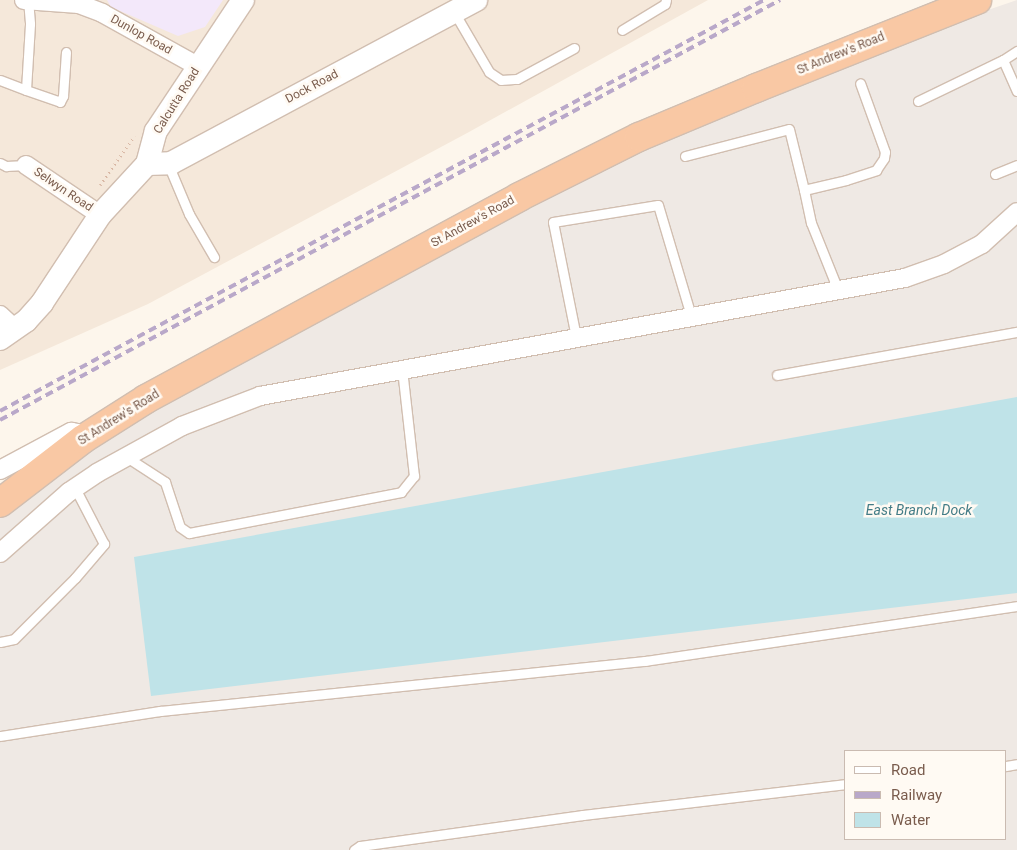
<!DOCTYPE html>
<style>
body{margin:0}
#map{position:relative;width:1017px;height:850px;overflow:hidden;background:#fdf6ec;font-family:Roboto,sans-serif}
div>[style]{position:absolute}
.residential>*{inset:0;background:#f5e8da}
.industrial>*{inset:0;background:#efe9e4}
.education>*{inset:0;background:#f3e8fa}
.water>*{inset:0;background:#bfe3e8}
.path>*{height:2.5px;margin-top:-1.25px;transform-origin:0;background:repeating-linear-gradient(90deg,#d9b8a5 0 1px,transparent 0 5px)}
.roads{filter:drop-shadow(1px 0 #d1beb0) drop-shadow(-1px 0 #d1beb0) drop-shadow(0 1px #d1beb0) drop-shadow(0 -1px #d1beb0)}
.service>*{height:9px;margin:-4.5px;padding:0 4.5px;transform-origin:4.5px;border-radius:4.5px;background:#fff}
.minor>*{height:18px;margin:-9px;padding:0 9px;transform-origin:9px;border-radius:9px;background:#fff}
.tertiary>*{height:22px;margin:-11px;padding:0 11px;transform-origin:11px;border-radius:11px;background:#fff}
.trunk>*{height:28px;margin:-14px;padding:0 14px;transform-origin:14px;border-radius:14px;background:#f9c8a4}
.rail>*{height:4px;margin-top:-2px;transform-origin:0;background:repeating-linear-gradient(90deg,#b9a8c9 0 8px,transparent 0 13px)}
span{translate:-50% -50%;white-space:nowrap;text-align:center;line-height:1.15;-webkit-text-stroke:5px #fffaf3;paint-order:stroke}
.street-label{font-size:12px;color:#7a5c4d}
.water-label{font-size:14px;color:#437c86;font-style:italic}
.legend{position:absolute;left:844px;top:750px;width:162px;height:90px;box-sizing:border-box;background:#fffaf3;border:1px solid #cabbb1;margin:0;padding:6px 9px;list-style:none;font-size:15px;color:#7a5c4d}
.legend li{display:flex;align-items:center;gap:10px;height:25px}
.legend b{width:25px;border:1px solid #cabbb1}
</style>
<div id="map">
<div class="residential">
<i style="clip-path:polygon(0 0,708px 0,469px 132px,148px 304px,0 370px)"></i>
</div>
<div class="industrial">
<i style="clip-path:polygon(evenodd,1017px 0,1017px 850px,0 850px,0 518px,92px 448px,142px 416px,362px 296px,598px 173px,712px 120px,956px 21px,1017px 0,846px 751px,1006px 751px,1006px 839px,846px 839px,846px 751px)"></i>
</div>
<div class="education">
<i style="clip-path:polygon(107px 0,223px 0,205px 27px,178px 36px,111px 7px)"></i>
</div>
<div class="water">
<i style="clip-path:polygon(1017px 397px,1017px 593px,151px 696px,134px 557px)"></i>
</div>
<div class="path">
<i style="left:100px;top:185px;width:60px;rotate:-55.2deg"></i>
</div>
<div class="roads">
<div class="service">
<i style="left:28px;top:0;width:24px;rotate:85deg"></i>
<i style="left:30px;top:24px;width:66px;rotate:93.5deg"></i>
<i style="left:26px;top:90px;width:36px;rotate:19deg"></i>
<i style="left:60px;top:102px;width:7px;rotate:-63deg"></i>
<i style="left:63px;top:96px;width:44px;rotate:-86.1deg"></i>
<i style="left:454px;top:12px;width:69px;rotate:59.7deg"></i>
<i style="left:489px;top:72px;width:14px;rotate:34deg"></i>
<i style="left:501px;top:80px;width:16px;rotate:-4deg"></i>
<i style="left:517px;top:79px;width:65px;rotate:-28.5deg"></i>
<i style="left:622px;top:30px;width:50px;rotate:-31.2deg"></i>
<i style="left:665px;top:4px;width:4px;rotate:-76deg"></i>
<i style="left:1003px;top:60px;width:34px;rotate:66deg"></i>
<i style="left:0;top:80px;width:28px;rotate:21deg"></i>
<i style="left:918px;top:101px;width:94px;rotate:-25.8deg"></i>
<i style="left:1003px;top:60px;width:17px;rotate:-33deg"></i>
<i style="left:685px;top:156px;width:107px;rotate:-14.6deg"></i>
<i style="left:789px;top:129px;width:63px;rotate:76.2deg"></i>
<i style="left:0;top:163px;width:7px;rotate:27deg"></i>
<i style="left:6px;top:166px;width:20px;rotate:-3deg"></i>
<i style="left:168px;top:164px;width:54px;rotate:67.2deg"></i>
<i style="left:189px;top:214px;width:50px;rotate:59.8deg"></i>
<i style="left:995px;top:174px;width:24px;rotate:-22deg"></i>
<i style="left:838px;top:290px;width:72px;rotate:-111.9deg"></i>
<i style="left:811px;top:223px;width:34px;rotate:-102deg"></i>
<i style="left:804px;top:190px;width:43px;rotate:-13.4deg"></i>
<i style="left:846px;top:180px;width:32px;rotate:-18deg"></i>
<i style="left:876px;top:170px;width:14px;rotate:-56deg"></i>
<i style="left:884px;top:158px;width:6px;rotate:-81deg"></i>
<i style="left:885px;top:152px;width:73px;rotate:-109.9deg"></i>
<i style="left:576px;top:337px;width:117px;rotate:-101.3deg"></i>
<i style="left:553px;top:222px;width:106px;rotate:-9.2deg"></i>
<i style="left:658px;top:205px;width:116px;rotate:73.4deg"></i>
<i style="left:777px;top:375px;width:244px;rotate:-10.2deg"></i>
<i style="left:125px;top:456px;width:48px;rotate:33deg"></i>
<i style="left:165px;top:482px;width:47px;rotate:71.6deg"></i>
<i style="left:180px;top:527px;width:11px;rotate:34deg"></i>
<i style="left:189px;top:533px;width:216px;rotate:-10.9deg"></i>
<i style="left:401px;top:492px;width:21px;rotate:-51deg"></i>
<i style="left:414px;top:476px;width:108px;rotate:-96.4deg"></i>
<i style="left:0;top:642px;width:14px;rotate:-12deg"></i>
<i style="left:14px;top:639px;width:86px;rotate:-45deg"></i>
<i style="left:75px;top:578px;width:45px;rotate:-49.5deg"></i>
<i style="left:104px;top:544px;width:63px;rotate:-117.4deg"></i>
<i style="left:0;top:736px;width:162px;rotate:-8.9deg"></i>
<i style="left:160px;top:711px;width:488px;rotate:-5.9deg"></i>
<i style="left:645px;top:661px;width:376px;rotate:-8.4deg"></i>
<i style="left:1006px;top:766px;width:11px;rotate:-10deg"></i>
<i style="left:354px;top:850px;width:7px;rotate:-34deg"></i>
<i style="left:360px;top:846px;width:225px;rotate:-7.9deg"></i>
<i style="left:583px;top:815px;width:265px;rotate:-6.7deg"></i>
</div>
<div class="minor">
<i style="left:24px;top:0;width:55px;rotate:4.2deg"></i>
<i style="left:79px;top:4px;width:25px;rotate:21deg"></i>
<i style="left:102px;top:13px;width:111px;rotate:29.1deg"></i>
<i style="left:26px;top:165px;width:89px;rotate:34deg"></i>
<i style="left:0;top:315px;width:21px;rotate:43deg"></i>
<i style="left:0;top:470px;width:81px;rotate:-28.2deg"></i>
<i style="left:71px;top:432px;width:6px;rotate:9deg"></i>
<i style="left:77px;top:433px;width:8px;rotate:45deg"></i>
<i style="left:0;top:553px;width:92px;rotate:-41.5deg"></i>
<i style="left:69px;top:492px;width:34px;rotate:-34deg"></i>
<i style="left:97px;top:473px;width:97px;rotate:-28.9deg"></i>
<i style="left:182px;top:426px;width:84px;rotate:-21deg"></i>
<i style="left:260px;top:396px;width:656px;rotate:-10.37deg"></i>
<i style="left:905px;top:278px;width:41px;rotate:-19.7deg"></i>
<i style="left:944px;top:264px;width:43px;rotate:-27.8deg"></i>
<i style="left:982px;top:244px;width:47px;rotate:-42.4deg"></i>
</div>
<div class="tertiary">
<i style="left:147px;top:164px;width:24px;rotate:-2deg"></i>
<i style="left:171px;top:163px;width:346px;rotate:-28.1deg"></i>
<i style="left:0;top:339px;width:32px;rotate:-35deg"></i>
<i style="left:26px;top:321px;width:24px;rotate:-48deg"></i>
<i style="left:42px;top:303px;width:105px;rotate:-56.6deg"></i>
<i style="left:100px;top:215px;width:69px;rotate:-47.3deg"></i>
<i style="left:147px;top:164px;width:34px;rotate:-75deg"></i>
<i style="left:156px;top:131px;width:157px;rotate:-56.4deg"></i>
</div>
<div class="trunk">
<i style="left:0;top:503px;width:105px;rotate:-37.6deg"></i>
<i style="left:83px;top:439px;width:75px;rotate:-32.4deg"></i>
<i style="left:146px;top:399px;width:424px;rotate:-28.4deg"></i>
<i style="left:519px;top:197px;width:134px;rotate:-26.6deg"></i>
<i style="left:639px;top:137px;width:127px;rotate:-22.7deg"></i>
<i style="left:756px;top:88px;width:238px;rotate:-21.7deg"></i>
</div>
</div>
<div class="rail">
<i style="left:0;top:411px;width:868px;rotate:-28.28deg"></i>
<i style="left:0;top:420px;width:886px;rotate:-28.3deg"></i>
</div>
<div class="street-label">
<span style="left:141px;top:35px;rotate:29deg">Dunlop Road</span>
<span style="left:841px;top:54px;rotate:-22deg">St Andrew's Road</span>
<span style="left:312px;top:87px;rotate:-28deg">Dock Road</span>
<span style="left:177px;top:101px;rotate:-58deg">Calcutta Road</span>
<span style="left:63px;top:190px;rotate:34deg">Selwyn Road</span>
<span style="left:473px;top:222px;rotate:-29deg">St Andrew's Road</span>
<span style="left:119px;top:418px;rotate:-32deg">St Andrew's Road</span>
</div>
<div class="water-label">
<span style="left:919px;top:510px">East Branch Dock</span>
</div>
<ul class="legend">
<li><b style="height:6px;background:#fff"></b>Road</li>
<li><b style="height:6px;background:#b9a8c9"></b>Railway</li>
<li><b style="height:14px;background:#bfe3e8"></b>Water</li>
</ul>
</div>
